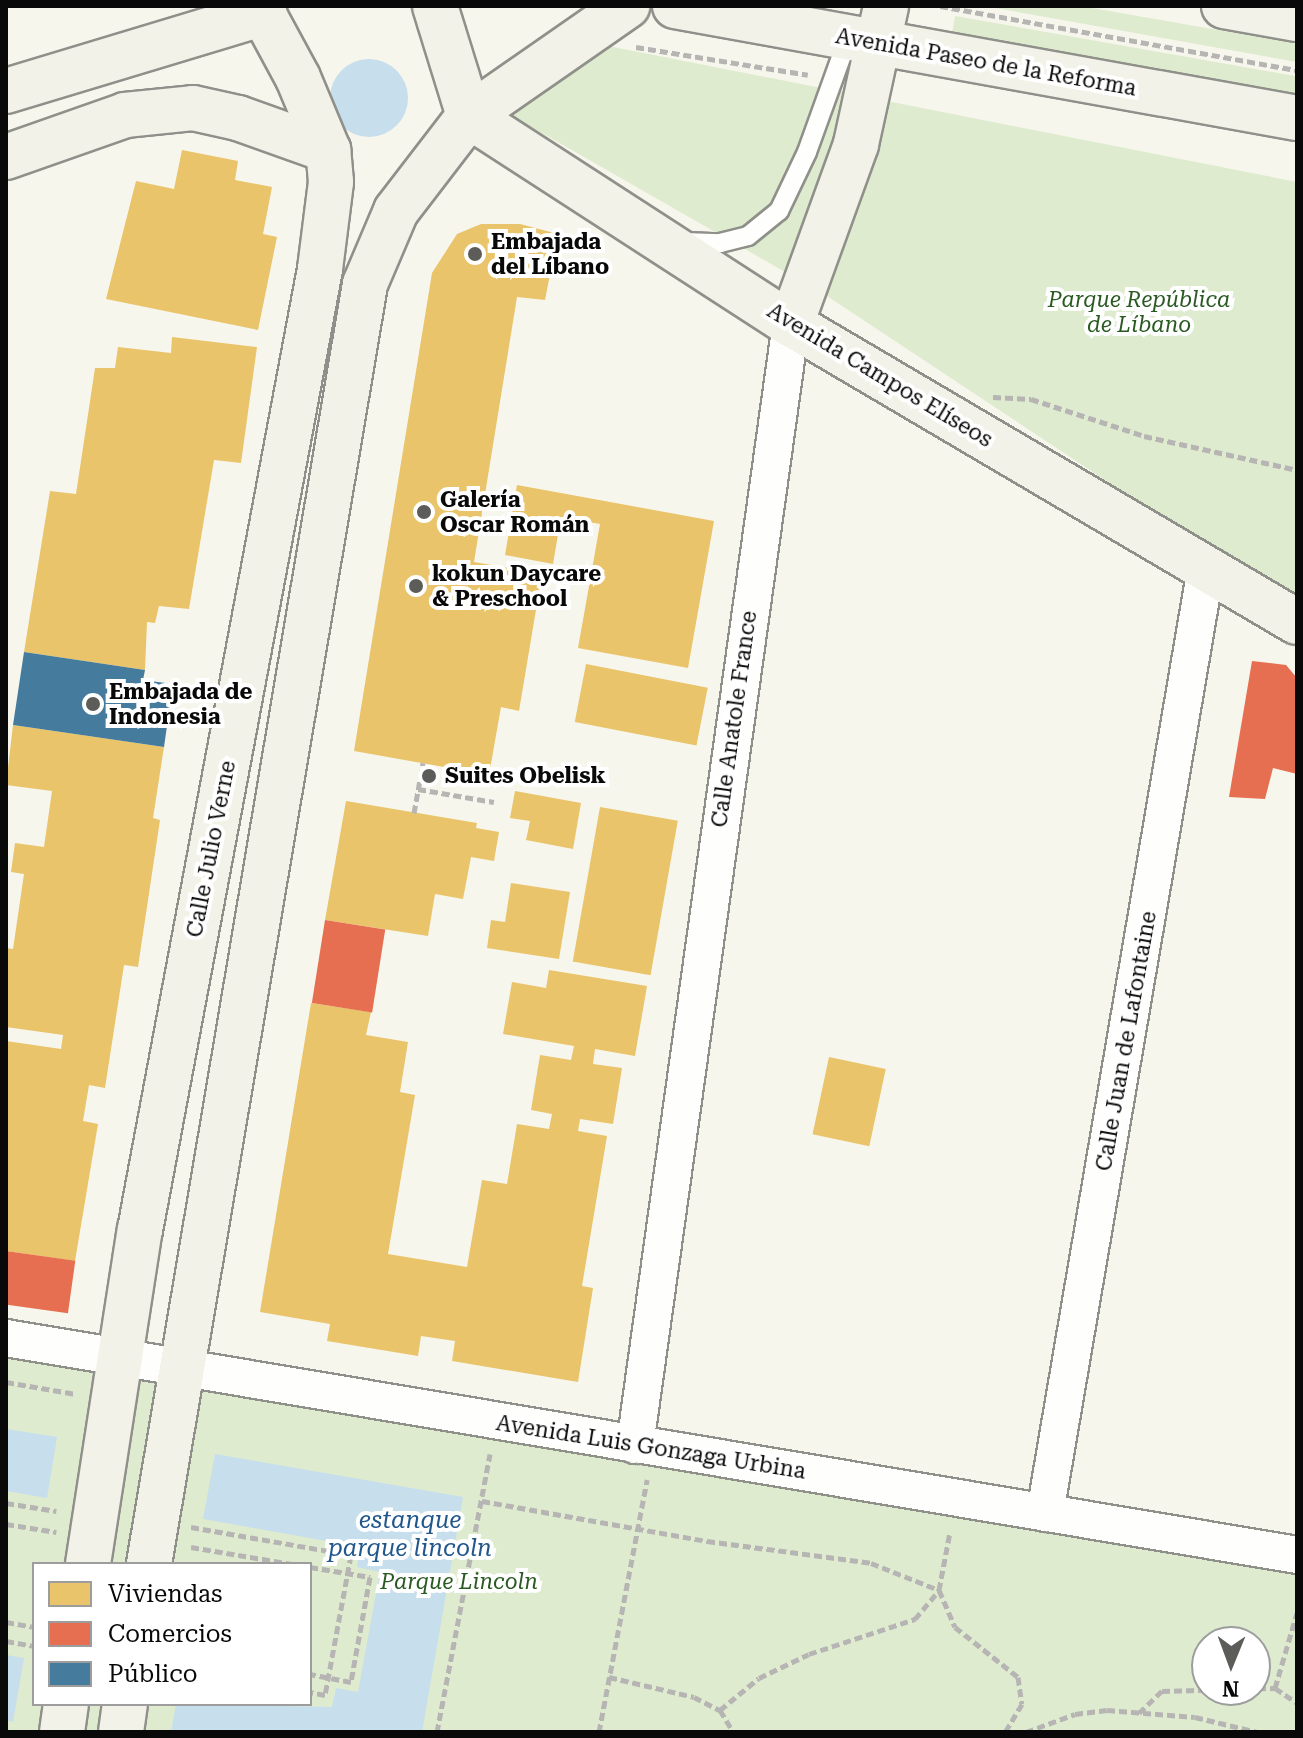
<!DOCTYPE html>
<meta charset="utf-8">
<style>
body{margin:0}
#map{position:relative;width:1303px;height:1738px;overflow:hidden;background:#f7f6ec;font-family:"Roboto Serif",serif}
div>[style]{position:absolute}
.green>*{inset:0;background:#deebcf;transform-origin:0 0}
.water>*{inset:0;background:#c7deed}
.round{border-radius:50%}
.homes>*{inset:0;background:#e9c46a;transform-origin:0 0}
.shops>*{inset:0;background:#e76f51;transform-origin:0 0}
.public>*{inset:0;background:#457b9d}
.path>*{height:5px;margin-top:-2.5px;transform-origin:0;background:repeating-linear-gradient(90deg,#b6b5b4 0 8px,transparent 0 12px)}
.roads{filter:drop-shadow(2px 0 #90908b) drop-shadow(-2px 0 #90908b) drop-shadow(0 2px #90908b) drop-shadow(0 -2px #90908b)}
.lane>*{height:18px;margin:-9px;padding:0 9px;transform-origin:9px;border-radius:9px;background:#fefefc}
.street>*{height:36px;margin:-18px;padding:0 18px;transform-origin:18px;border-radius:18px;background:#fefefc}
.secondary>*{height:44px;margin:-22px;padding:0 22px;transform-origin:22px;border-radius:22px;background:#f2f2e8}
.dots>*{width:22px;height:22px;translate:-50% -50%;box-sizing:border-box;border:4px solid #fff;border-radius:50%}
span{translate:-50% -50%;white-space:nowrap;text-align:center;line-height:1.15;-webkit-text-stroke:8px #fff;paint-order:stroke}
.street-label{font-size:22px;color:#090909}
.poi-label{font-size:22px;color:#090909;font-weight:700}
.left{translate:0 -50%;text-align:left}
.park-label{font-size:22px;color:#2a5922;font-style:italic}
.water-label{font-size:24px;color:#22578c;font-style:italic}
.frame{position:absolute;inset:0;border:8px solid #090909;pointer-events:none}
.legend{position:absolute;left:32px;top:1562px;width:280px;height:144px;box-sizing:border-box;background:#fff;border:2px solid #9d9d9d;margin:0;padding:10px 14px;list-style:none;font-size:24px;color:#090909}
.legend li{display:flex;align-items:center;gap:16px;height:40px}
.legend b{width:40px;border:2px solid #9d9d9d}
.north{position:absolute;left:1191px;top:1626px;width:80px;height:80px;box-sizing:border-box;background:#fff;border:2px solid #9d9d9d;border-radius:50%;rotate:181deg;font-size:22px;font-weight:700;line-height:32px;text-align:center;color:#090909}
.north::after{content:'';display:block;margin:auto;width:28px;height:36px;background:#5c5c58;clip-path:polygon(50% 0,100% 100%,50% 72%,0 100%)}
</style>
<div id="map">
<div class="green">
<i style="clip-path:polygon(984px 6px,1081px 6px,1297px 44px,1297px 62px)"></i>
<i style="left:955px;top:16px;width:348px;height:17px;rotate:10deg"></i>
<i style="clip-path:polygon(593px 43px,1297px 182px,1297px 599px,1203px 545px,827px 296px,502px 110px)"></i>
<i style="clip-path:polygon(evenodd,6px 1353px,1297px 1573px,1297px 1732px,6px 1732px,6px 1353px,34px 1564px,310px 1564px,310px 1704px,34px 1704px,34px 1564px,6px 1353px,1207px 1642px,1255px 1642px,1255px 1690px,1207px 1690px,1207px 1642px)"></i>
</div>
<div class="water">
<i class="round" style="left:330px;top:59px;width:78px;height:78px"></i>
<i style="clip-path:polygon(6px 1429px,57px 1437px,47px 1498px,6px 1491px)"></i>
<i style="clip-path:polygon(215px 1454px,463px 1497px,422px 1732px,171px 1732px,176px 1704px,332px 1707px,336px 1688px,358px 1692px,380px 1572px,357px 1567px,360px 1547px,203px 1519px)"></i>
<i style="clip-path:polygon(6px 1655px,24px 1658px,13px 1722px,6px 1720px)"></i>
</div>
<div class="homes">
<i style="clip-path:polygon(182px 150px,238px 161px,235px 180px,272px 187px,263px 234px,277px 237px,258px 330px,106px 299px,136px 181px,174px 189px)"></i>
<i style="clip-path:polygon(481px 224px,520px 224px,558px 234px,545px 300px,517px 297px,474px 562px,542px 574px,519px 711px,501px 707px,489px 775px,354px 751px,432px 273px,457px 234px)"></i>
<i style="clip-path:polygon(172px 337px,257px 347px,241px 463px,214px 460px,189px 609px,159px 606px,155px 623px,147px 622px,145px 670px,24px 652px,50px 491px,76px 494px,95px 368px,115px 368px,118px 347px,171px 353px)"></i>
<i style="clip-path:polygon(517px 485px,714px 521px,688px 668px,578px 648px,600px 524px,561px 517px,553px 564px,505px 555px)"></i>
<i style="left:586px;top:664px;width:124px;height:59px;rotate:11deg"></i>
<i style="clip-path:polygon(13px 725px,164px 747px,153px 818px,160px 820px,138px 967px,124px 965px,105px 1088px,89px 1085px,83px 1121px,98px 1124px,75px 1261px,6px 1251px,6px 1041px,61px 1049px,63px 1035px,6px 1027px,6px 948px,13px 949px,24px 874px,11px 872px,15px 843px,44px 847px,52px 791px,6px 785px)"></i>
<i style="clip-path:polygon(515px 791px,581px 803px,573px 849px,526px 840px,530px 821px,510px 818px)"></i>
<i style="clip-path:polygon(346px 801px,477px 823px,476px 828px,499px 832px,494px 861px,471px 857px,463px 899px,435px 894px,428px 936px,325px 920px)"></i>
<i style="left:600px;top:807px;width:79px;height:157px;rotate:10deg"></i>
<i style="clip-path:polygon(511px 883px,570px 892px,559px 959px,487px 948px,491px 920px,505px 922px)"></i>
<i style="clip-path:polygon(549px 970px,647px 986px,635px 1056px,595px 1049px,593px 1064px,622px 1068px,613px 1124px,580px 1119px,578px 1131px,607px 1136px,582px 1286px,593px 1288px,578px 1382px,452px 1361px,455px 1341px,421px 1336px,418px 1356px,327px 1341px,330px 1324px,260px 1312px,311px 1003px,371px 1012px,366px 1035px,408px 1042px,400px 1092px,415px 1095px,388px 1254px,467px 1267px,482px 1180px,507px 1184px,517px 1124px,549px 1129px,552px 1114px,531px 1110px,540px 1055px,571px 1060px,574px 1046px,503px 1034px,512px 982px,546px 988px)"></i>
<i style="left:829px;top:1057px;width:58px;height:79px;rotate:12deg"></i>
</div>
<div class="shops">
<i style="clip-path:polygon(1252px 661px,1286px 665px,1297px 678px,1297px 774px,1273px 768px,1265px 799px,1229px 797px)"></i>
<i style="left:325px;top:920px;width:61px;height:84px;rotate:9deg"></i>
<i style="left:6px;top:1251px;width:70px;height:53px;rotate:8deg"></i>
</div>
<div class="public">
<i style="clip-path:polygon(24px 652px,145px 670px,143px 680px,173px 684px,164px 747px,13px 725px)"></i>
</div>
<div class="path">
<i style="left:940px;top:6px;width:363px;rotate:10.2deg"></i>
<i style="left:636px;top:47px;width:174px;rotate:9.2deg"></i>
<i style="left:993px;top:397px;width:38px;rotate:3deg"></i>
<i style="left:1031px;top:399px;width:119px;rotate:18.1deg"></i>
<i style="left:1144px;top:436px;width:157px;rotate:12.5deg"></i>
<i style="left:418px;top:789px;width:77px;rotate:9.7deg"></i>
<i style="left:414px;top:813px;width:51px;rotate:-79.8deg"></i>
<i style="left:6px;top:1382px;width:71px;rotate:9.7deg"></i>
<i style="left:482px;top:1501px;width:229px;rotate:10.1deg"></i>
<i style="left:707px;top:1541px;width:165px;rotate:7.6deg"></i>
<i style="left:871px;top:1563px;width:73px;rotate:21.7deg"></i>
<i style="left:939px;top:1590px;width:40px;rotate:66.6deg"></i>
<i style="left:955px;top:1627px;width:80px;rotate:38.4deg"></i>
<i style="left:1018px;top:1677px;width:27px;rotate:82deg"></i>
<i style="left:1022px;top:1704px;width:33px;rotate:121deg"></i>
<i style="left:6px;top:1503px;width:51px;rotate:9.1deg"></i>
<i style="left:6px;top:1524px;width:51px;rotate:9.1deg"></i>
<i style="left:191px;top:1527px;width:162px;rotate:9.9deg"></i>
<i style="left:351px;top:1555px;width:142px;rotate:100.5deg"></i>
<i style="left:325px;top:1695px;width:15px;rotate:-169deg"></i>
<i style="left:191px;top:1547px;width:102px;rotate:9.6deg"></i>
<i style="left:310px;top:1567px;width:61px;rotate:9.5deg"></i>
<i style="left:370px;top:1577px;width:107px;rotate:100.3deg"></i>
<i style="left:351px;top:1682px;width:42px;rotate:-169deg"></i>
<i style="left:6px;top:1622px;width:28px;rotate:10deg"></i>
<i style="left:6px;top:1641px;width:28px;rotate:10deg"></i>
<i style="left:609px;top:1677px;width:87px;rotate:13.2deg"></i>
<i style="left:694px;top:1697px;width:29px;rotate:27deg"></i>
<i style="left:720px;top:1710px;width:26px;rotate:59deg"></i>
<i style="left:1275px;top:1688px;width:27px;rotate:34deg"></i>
<i style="left:720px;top:1710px;width:50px;rotate:-39.4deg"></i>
<i style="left:759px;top:1678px;width:55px;rotate:-25.6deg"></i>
<i style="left:809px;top:1654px;width:112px;rotate:-18.3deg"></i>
<i style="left:915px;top:1619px;width:38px;rotate:-50deg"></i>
<i style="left:939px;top:1590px;width:59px;rotate:-79.3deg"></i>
<i style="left:1139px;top:1713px;width:32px;rotate:-44deg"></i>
<i style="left:1162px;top:1691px;width:113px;rotate:-1.5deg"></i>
<i style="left:1275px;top:1688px;width:78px;rotate:-73.7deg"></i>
<i style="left:437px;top:1732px;width:283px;rotate:-79.2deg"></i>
<i style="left:599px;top:1732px;width:257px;rotate:-79.2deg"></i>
<i style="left:1026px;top:1732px;width:52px;rotate:-20.2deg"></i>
<i style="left:1075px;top:1714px;width:32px;rotate:-7deg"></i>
<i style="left:1107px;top:1710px;width:88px;rotate:4.5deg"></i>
<i style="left:1195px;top:1717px;width:64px;rotate:13.6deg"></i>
</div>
<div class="roads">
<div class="lane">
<i style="left:683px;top:242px;width:37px;rotate:2deg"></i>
<i style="left:720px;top:243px;width:29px;rotate:-14deg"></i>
<i style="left:748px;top:236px;width:40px;rotate:-39deg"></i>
<i style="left:779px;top:211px;width:65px;rotate:-64.6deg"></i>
<i style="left:807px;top:152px;width:121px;rotate:-70.2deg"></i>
</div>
<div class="street">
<i style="left:6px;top:1338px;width:1309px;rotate:9.54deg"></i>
<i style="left:635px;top:1445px;width:1132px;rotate:-82.08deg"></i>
<i style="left:1045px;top:1513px;width:959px;rotate:-80.33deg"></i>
</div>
<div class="secondary">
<i style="left:435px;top:6px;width:115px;rotate:72.8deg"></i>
<i style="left:675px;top:6px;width:632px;rotate:10.21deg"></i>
<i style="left:1224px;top:6px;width:74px;rotate:10.1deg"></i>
<i style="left:6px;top:91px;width:270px;rotate:-16.8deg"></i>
<i style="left:469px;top:116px;width:383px;rotate:32.9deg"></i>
<i style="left:791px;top:324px;width:587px;rotate:30.5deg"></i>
<i style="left:6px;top:157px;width:126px;rotate:-19.4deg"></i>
<i style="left:125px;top:115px;width:68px;rotate:-5.9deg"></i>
<i style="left:193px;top:108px;width:46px;rotate:12.5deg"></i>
<i style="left:238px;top:118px;width:96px;rotate:19.6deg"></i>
<i style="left:791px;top:324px;width:191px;rotate:-70.1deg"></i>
<i style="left:856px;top:144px;width:141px;rotate:-77.7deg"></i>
<i style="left:88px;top:1564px;width:338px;rotate:-81.2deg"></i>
<i style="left:140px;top:1230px;width:978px;rotate:-79.39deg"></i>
<i style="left:320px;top:269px;width:88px;rotate:-82.8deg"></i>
<i style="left:331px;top:182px;width:32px;rotate:-95deg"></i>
<i style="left:328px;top:150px;width:78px;rotate:-112.6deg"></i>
<i style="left:298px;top:78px;width:82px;rotate:-118.4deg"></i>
<i style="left:149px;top:1564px;width:1298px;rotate:-80.42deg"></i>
<i style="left:365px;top:284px;width:79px;rotate:-67deg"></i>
<i style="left:396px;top:211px;width:120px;rotate:-52.5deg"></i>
<i style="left:469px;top:116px;width:193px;rotate:-34.8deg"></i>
<i style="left:62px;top:1732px;width:28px;rotate:-82deg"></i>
<i style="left:121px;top:1732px;width:28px;rotate:-82deg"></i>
</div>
</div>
<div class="dots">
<i style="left:475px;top:254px;background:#5c5c58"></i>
<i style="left:424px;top:512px;background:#5c5c58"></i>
<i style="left:416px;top:586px;background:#5c5c58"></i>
<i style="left:93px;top:704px;background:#5c5c58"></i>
<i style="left:429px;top:776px;background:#5c5c58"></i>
</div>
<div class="street-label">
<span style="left:986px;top:62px;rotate:10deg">Avenida Paseo de la Reforma</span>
<span style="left:880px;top:375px;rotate:31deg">Avenida Campos Elíseos</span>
<span style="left:734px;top:719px;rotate:-82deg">Calle Anatole France</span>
<span style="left:211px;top:849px;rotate:-79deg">Calle Julio Verne</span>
<span style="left:1126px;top:1041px;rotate:-80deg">Calle Juan de Lafontaine</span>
<span style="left:651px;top:1447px;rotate:9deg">Avenida Luis Gonzaga Urbina</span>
</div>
<div class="poi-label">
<span class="left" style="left:491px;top:254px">Embajada<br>del Líbano</span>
<span class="left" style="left:440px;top:512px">Galería<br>Oscar Román</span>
<span class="left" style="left:432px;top:586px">kokun Daycare<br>&amp; Preschool</span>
<span class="left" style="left:109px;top:704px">Embajada de<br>Indonesia</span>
<span class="left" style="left:445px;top:776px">Suites Obelisk</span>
</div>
<div class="park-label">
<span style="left:1139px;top:312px">Parque República<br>de Líbano</span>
<span style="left:459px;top:1582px">Parque Lincoln</span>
</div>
<div class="water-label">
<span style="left:410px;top:1535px">estanque<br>parque lincoln</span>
</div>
<div class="frame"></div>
<ul class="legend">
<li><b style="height:22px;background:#e9c46a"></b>Viviendas</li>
<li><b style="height:22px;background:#e76f51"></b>Comercios</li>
<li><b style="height:22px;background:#457b9d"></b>Público</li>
</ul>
<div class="north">N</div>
</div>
